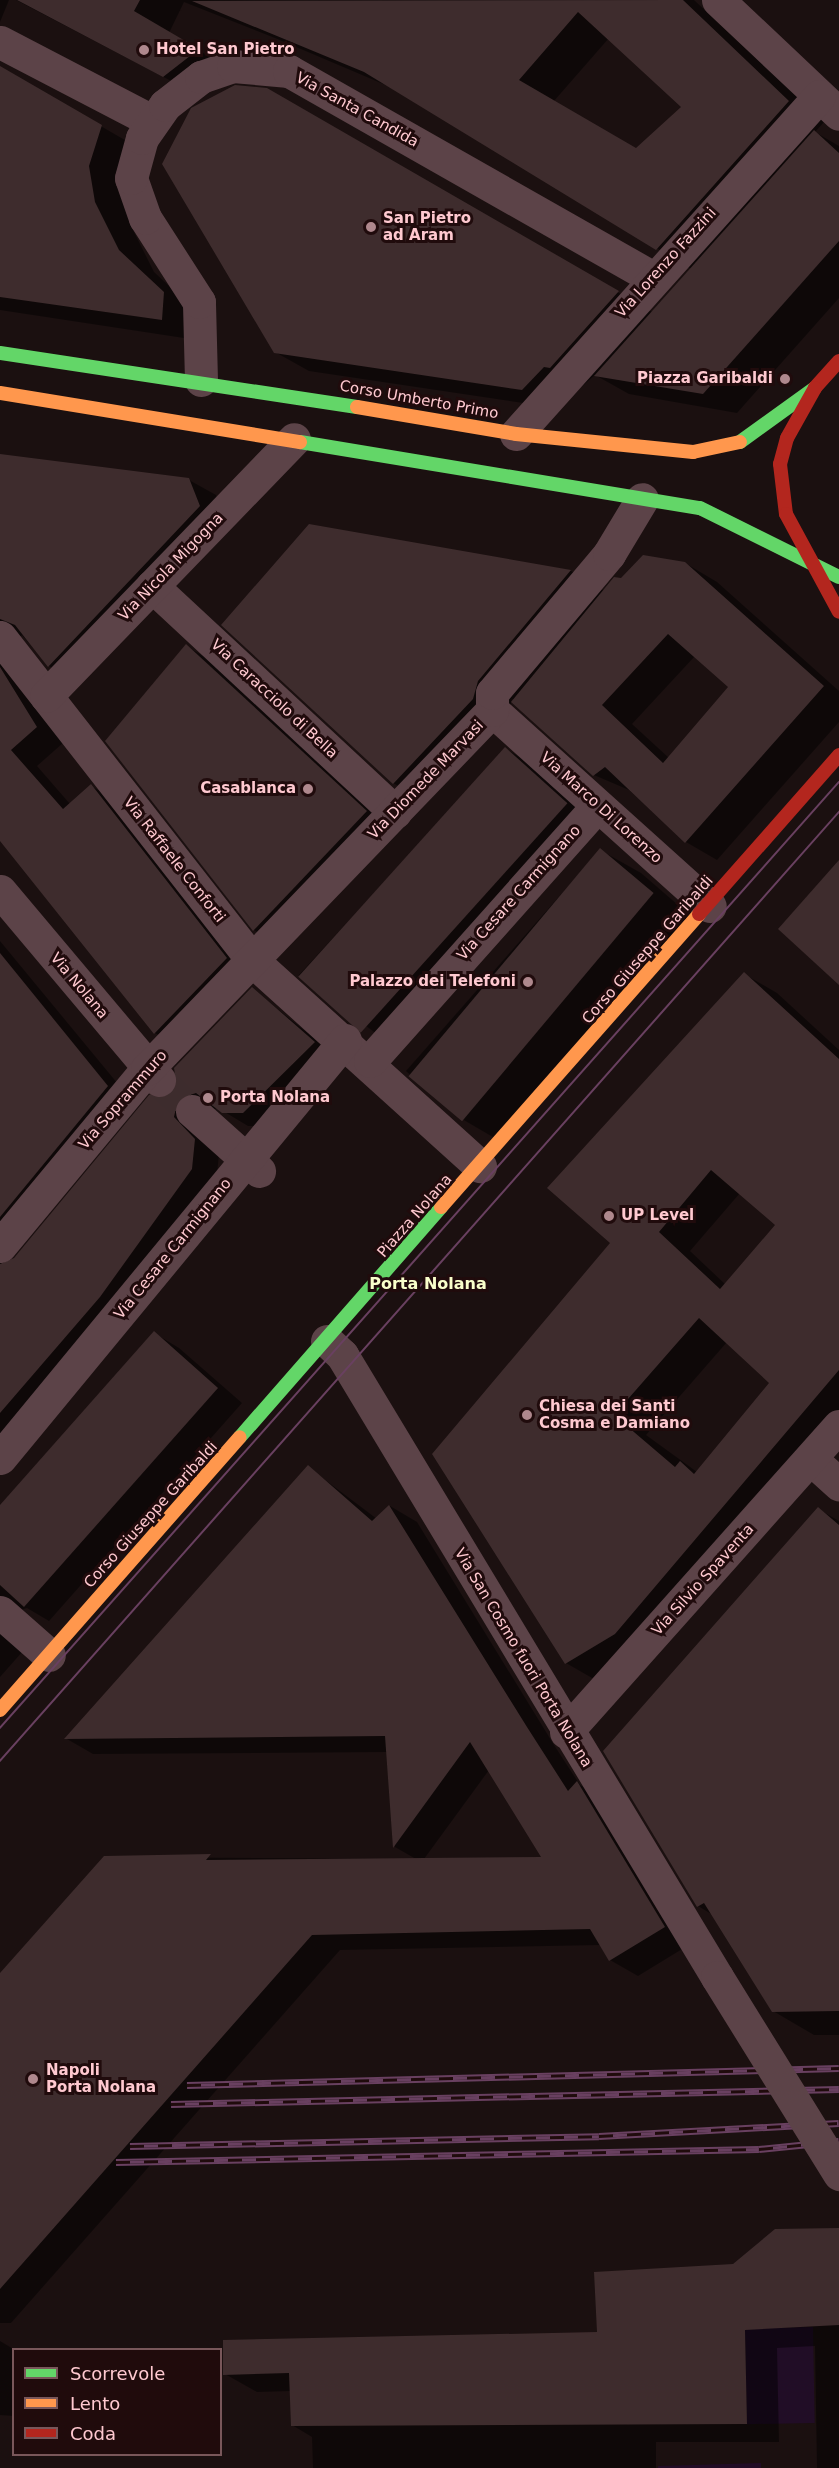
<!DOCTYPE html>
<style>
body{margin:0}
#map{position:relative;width:839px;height:2468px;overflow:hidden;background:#1b1010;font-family:"DejaVu Sans",sans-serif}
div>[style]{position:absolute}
.green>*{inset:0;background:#210d26;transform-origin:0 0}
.shadow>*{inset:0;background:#0007}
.building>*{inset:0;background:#3e2c2d;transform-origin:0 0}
.street-tunnel>*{height:33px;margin-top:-16.5px;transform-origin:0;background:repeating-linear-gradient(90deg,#3d2c2d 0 33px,transparent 0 49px)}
.street>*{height:33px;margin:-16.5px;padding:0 16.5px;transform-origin:16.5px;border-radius:16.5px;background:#5c4348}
.fast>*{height:14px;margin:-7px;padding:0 7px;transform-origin:7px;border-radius:7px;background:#63d668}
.slow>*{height:14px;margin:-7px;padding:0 7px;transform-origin:7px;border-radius:7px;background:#ff974d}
.jam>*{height:14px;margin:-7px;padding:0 7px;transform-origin:7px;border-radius:7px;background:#b3261e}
.tram>*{height:1.5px;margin:-0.75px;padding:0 0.75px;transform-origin:0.75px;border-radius:0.75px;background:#694060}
.rail>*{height:7px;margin-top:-3.5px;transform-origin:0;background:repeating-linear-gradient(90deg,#200b0c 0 14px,#694060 0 28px);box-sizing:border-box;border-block:2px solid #694060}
.street-bridge>*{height:33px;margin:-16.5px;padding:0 16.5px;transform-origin:16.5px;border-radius:16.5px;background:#5c4348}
.dots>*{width:16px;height:16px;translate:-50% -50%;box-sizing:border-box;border:3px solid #200b0c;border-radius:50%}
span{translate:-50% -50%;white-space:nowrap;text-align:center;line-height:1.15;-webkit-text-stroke:6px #200b0c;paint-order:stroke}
.poi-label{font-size:15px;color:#ffc9d0;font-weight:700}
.left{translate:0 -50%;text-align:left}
.right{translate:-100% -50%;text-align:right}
.street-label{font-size:15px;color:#ffc9d0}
.neighbourhood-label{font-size:16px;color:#f9ffcb;font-weight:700}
.legend{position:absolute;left:12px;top:2348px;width:210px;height:108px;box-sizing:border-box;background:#200b0c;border:2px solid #79575a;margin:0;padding:8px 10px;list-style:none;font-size:18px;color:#ffc9d0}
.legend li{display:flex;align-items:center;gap:12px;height:30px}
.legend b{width:30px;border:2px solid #79575a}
</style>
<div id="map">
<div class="green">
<i style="left:813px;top:2327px;width:96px;height:68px;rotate:89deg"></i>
<i style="clip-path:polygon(761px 2463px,761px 2468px,658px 2468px,658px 2466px)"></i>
</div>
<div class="shadow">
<i style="clip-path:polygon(0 0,9px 0,0 22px)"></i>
<i style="clip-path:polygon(evenodd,16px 0,694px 0,824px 122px,815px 132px,839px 146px,839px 298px,737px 413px,629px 394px,595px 375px,557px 408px,309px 371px,275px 352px,192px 109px,236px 87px,267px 89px,652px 312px,691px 269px,395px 89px,275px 38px,184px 2px,169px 33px,233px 70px,200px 96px,16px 0,609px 38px,684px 107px,636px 149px,554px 101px,609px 38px)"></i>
<i style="clip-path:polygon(0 68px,137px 147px,130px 224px,154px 272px,199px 314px,197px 340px,0 310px)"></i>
<i style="clip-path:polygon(0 455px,189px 480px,216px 495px,226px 522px,75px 682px,49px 666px,22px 635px,9px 646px,63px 743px,37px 766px,70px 804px,91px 786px,118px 801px,253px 975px,182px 1048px,155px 1033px,0 837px)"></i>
<i style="clip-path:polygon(evenodd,310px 526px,571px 571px,604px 591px,621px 580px,685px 563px,717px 582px,839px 691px,839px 722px,717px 860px,686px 842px,629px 790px,594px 775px,512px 699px,507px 718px,427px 802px,393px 783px,310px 526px,695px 656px,730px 687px,669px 758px,632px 724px,695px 656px)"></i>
<i style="clip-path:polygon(186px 646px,217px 664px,397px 830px,285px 948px,254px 930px,107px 741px)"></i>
<i style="clip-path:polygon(506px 749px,530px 763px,591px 818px,382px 1038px,299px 975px)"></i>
<i style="clip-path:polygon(600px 850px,641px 873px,693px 918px,498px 1140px,457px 1116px,406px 1071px)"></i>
<i style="clip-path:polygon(0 941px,132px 1101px,10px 1248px,7px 1265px,172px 1095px,252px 989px,338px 1057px,268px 1126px,248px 1126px,218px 1108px,202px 1113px,219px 1154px,216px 1184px,0 1463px)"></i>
<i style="clip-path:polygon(evenodd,744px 974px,777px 993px,839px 1050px,839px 1426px,599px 1682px,566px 1663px,612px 1243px,744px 974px,740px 1193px,777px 1225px,726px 1285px,690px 1251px,740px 1193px,744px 974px,727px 1342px,771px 1383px,697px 1472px,646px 1435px,727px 1342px)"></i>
<i style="clip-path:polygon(154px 1333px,179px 1348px,242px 1403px,49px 1621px,27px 1608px,11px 1613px,23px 1651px,0 1677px,0 1507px)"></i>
<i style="clip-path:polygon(evenodd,308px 1467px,377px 1519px,390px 1506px,417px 1522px,554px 1745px,580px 1785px,605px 1799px,692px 1943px,638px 1976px,610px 1960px,601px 1945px,340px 1950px,11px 2323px,0 2323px,0 1975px,105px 1857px,416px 1859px,395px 1847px,387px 1752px,93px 1754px,67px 1739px,308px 1467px,489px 1770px,543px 1858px,424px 1859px,489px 1770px)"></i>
<i style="clip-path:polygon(818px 1509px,839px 1521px,839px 2035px,814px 2035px,773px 2011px,713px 1915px,698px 1906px)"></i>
<i style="clip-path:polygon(839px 2233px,839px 2468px,817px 2468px,815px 2346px,777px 2348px,779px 2442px,656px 2442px,656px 2468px,313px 2468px,312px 2437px,292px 2425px,291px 2391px,257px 2392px,225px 2374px,598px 2333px,734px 2265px)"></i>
<i style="clip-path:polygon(0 2341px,15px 2350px,14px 2416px,0 2415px)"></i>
</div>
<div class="building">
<i style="clip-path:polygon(17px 0,140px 0,134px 11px,199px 49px,163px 77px)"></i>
<i style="clip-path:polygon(evenodd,683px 0,789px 101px,656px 250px,364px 72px,192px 1px,683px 0,578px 12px,681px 107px,636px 148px,519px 80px,578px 12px)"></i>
<i style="clip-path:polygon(0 66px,102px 125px,89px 166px,95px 202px,119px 250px,164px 292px,162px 320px,0 297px)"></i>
<i style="clip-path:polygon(235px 85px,267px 88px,619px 291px,550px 368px,544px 367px,522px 390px,274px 353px,162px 164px,191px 108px)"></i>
<i style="clip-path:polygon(814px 130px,839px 153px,839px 241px,703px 394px,594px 376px)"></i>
<i style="clip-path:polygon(0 454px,189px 478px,200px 506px,48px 667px,15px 625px,0 619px)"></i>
<i style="clip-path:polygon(309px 524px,571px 570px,478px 681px,473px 699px,393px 784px,221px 625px)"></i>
<i style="clip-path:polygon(evenodd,643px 555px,685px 562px,824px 686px,685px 843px,605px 767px,593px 776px,511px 702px,614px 577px,621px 578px,643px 555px,668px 634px,728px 687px,663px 763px,602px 705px,668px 634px)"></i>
<i style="clip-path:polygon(186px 644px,367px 811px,253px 931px,105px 741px)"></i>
<i style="clip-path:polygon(0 667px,37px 727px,11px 750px,63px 809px,91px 784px,227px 958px,154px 1034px,0 841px)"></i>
<i style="left:505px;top:747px;width:84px;height:309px;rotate:42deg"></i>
<i style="left:600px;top:848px;width:70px;height:298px;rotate:40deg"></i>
<i style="clip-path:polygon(839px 860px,839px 985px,778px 929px)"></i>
<i style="clip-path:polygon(0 953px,108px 1086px,0 1217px)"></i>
<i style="clip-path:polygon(evenodd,744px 972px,839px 1059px,839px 1370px,615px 1634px,565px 1664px,432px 1454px,610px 1243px,547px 1188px,744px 972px,711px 1170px,775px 1225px,720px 1289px,659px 1232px,711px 1170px,744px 972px,699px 1318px,769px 1383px,694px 1474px,680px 1461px,675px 1467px,614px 1415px,699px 1318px)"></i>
<i style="clip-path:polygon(252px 987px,315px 1042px,243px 1113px,222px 1113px,196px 1093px,178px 1099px,174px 1117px,195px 1139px,192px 1169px,100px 1297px,0 1413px,0 1264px,14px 1258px,149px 1095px,171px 1094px,177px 1086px,174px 1068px)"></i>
<i style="clip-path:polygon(154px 1331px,218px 1388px,24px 1607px,0 1585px,0 1505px)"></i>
<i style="clip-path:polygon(308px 1465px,372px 1521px,389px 1505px,527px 1727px,568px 1791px,577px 1781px,665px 1927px,609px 1961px,590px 1929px,312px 1935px,0 2289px,0 1973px,104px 1856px,211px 1854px,206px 1860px,541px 1857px,470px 1742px,393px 1848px,385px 1736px,64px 1739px)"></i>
<i style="clip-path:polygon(818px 1507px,839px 1525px,839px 2011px,772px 2012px,704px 1903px,697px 1907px,603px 1751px)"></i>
<i style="clip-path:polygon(839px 2228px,839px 2325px,745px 2330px,747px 2424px,291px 2426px,289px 2373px,223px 2375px,223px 2340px,597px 2332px,594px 2272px,733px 2264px,775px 2229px)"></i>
</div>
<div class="street-tunnel">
<i style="left:159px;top:1080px;width:45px;rotate:43.2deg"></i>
</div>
<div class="street">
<i style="left:718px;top:0;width:166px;rotate:43.3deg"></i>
<i style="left:0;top:42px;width:171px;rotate:27.5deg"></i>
<i style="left:201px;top:380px;width:78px;rotate:-91.5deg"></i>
<i style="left:199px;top:302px;width:100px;rotate:-122.7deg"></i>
<i style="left:145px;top:218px;width:42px;rotate:-109.3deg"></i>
<i style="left:131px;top:178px;width:41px;rotate:-74.6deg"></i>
<i style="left:142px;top:138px;width:40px;rotate:-55.1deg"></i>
<i style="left:165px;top:105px;width:46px;rotate:-37.9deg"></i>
<i style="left:201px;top:77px;width:34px;rotate:-19deg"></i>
<i style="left:233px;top:66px;width:56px;rotate:5.1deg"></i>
<i style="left:289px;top:71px;width:417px;rotate:29.6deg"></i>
<i style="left:516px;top:434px;width:454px;rotate:-48.1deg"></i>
<i style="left:152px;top:586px;width:332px;rotate:42.9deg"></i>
<i style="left:0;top:637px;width:411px;rotate:52deg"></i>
<i style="left:253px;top:961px;width:306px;rotate:42.1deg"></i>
<i style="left:46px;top:696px;width:357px;rotate:-46deg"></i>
<i style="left:492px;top:710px;width:293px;rotate:42deg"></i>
<i style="left:0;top:891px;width:247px;rotate:49.9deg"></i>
<i style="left:370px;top:1061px;width:341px;rotate:-48.3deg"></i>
<i style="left:192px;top:1111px;width:90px;rotate:41.8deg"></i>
<i style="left:0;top:1246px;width:230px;rotate:-50.3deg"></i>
<i style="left:147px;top:1069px;width:498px;rotate:-46.1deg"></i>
<i style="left:492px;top:710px;width:17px;rotate:-90deg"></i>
<i style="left:492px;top:693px;width:182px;rotate:-49.9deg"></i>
<i style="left:609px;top:554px;width:64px;rotate:-59deg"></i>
<i style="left:327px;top:1341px;width:21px;rotate:43deg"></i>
<i style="left:342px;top:1355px;width:726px;rotate:58.91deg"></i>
<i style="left:0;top:1458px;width:542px;rotate:-50.47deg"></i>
<i style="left:811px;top:1459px;width:38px;rotate:42deg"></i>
<i style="left:0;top:1612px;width:65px;rotate:41.3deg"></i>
<i style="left:566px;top:1732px;width:410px;rotate:-48.3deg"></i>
</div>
<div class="fast">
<i style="left:0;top:353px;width:361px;rotate:8.6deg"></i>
<i style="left:300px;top:442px;width:405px;rotate:9.4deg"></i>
<i style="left:700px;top:508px;width:155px;rotate:26.4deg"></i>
<i style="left:740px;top:442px;width:92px;rotate:-35.8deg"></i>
<i style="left:240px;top:1437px;width:305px;rotate:-48.8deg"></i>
</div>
<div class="slow">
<i style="left:0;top:393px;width:304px;rotate:9.3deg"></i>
<i style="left:357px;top:407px;width:161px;rotate:9.6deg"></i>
<i style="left:516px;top:434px;width:178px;rotate:5.8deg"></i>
<i style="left:693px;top:452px;width:48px;rotate:-12deg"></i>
<i style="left:441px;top:1207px;width:390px;rotate:-48.6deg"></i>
<i style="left:0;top:1710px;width:363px;rotate:-48.7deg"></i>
</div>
<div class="jam">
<i style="left:839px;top:361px;width:36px;rotate:132deg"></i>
<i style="left:815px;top:388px;width:57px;rotate:119.2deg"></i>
<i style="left:787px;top:438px;width:27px;rotate:105deg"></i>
<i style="left:780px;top:464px;width:50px;rotate:83.2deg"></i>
<i style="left:786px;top:514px;width:111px;rotate:61.6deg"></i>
<i style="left:699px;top:914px;width:212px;rotate:-48.6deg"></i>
</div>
<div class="tram">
<i style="left:0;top:1728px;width:1264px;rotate:-48.43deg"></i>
<i style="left:0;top:1761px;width:1267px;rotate:-48.52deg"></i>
</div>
<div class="rail">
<i style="left:187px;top:2085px;width:652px;rotate:-1.49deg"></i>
<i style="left:171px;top:2104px;width:668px;rotate:-1.29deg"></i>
<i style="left:130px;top:2146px;width:469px;rotate:-1.2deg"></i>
<i style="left:599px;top:2136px;width:240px;rotate:-3.1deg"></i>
<i style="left:116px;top:2162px;width:643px;rotate:-1.16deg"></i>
<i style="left:759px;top:2149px;width:80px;rotate:-5.7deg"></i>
</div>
<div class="street-bridge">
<i style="left:717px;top:1977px;width:232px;rotate:58.2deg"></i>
</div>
<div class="dots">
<i style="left:144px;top:50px;background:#af888d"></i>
<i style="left:371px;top:227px;background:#af888d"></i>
<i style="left:785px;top:379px;background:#af888d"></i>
<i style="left:308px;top:789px;background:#af888d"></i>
<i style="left:528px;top:982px;background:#af888d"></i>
<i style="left:208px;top:1098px;background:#af888d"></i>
<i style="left:609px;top:1216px;background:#af888d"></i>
<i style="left:527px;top:1415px;background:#af888d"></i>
<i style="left:33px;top:2079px;background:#af888d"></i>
</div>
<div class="poi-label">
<span class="left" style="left:156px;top:50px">Hotel San Pietro</span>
<span class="left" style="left:383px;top:227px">San Pietro<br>ad Aram</span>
<span class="right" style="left:773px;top:379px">Piazza Garibaldi</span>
<span class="right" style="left:296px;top:789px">Casablanca</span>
<span class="right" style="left:516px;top:982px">Palazzo dei Telefoni</span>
<span class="left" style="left:220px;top:1098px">Porta Nolana</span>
<span class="left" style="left:621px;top:1216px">UP Level</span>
<span class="left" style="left:539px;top:1415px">Chiesa dei Santi<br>Cosma e Damiano</span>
<span class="left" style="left:46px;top:2079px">Napoli<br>Porta Nolana</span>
</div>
<div class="street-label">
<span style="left:357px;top:110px;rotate:29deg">Via Santa Candida</span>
<span style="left:666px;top:263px;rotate:-48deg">Via Lorenzo Fazzini</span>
<span style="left:419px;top:400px;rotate:10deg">Corso Umberto Primo</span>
<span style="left:171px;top:567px;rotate:-46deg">Via Nicola Migogna</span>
<span style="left:274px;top:699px;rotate:43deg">Via Caracciolo di Bella</span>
<span style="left:426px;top:780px;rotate:-46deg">Via Diomede Marvasi</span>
<span style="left:601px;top:808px;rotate:42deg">Via Marco Di Lorenzo</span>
<span style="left:174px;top:860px;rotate:52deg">Via Raffaele Conforti</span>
<span style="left:519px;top:893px;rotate:-48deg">Via Cesare Carmignano</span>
<span style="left:648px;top:950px;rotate:-49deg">Corso Giuseppe Garibaldi</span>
<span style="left:79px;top:986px;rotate:50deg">Via Nolana</span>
<span style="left:123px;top:1100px;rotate:-49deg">Via Soprammuro</span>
<span style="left:415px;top:1216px;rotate:-49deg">Piazza Nolana</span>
<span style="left:173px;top:1249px;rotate:-51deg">Via Cesare Carmignano</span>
<span style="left:151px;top:1515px;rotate:-48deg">Corso Giuseppe Garibaldi</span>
<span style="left:703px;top:1580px;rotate:-48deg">Via Silvio Spaventa</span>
<span style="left:523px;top:1658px;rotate:59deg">Via San Cosmo fuori Porta Nolana</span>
</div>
<div class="neighbourhood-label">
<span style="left:428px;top:1284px">Porta Nolana</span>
</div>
<ul class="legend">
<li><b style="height:8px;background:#63d668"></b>Scorrevole</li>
<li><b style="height:8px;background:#ff974d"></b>Lento</li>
<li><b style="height:8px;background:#b3261e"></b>Coda</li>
</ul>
</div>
